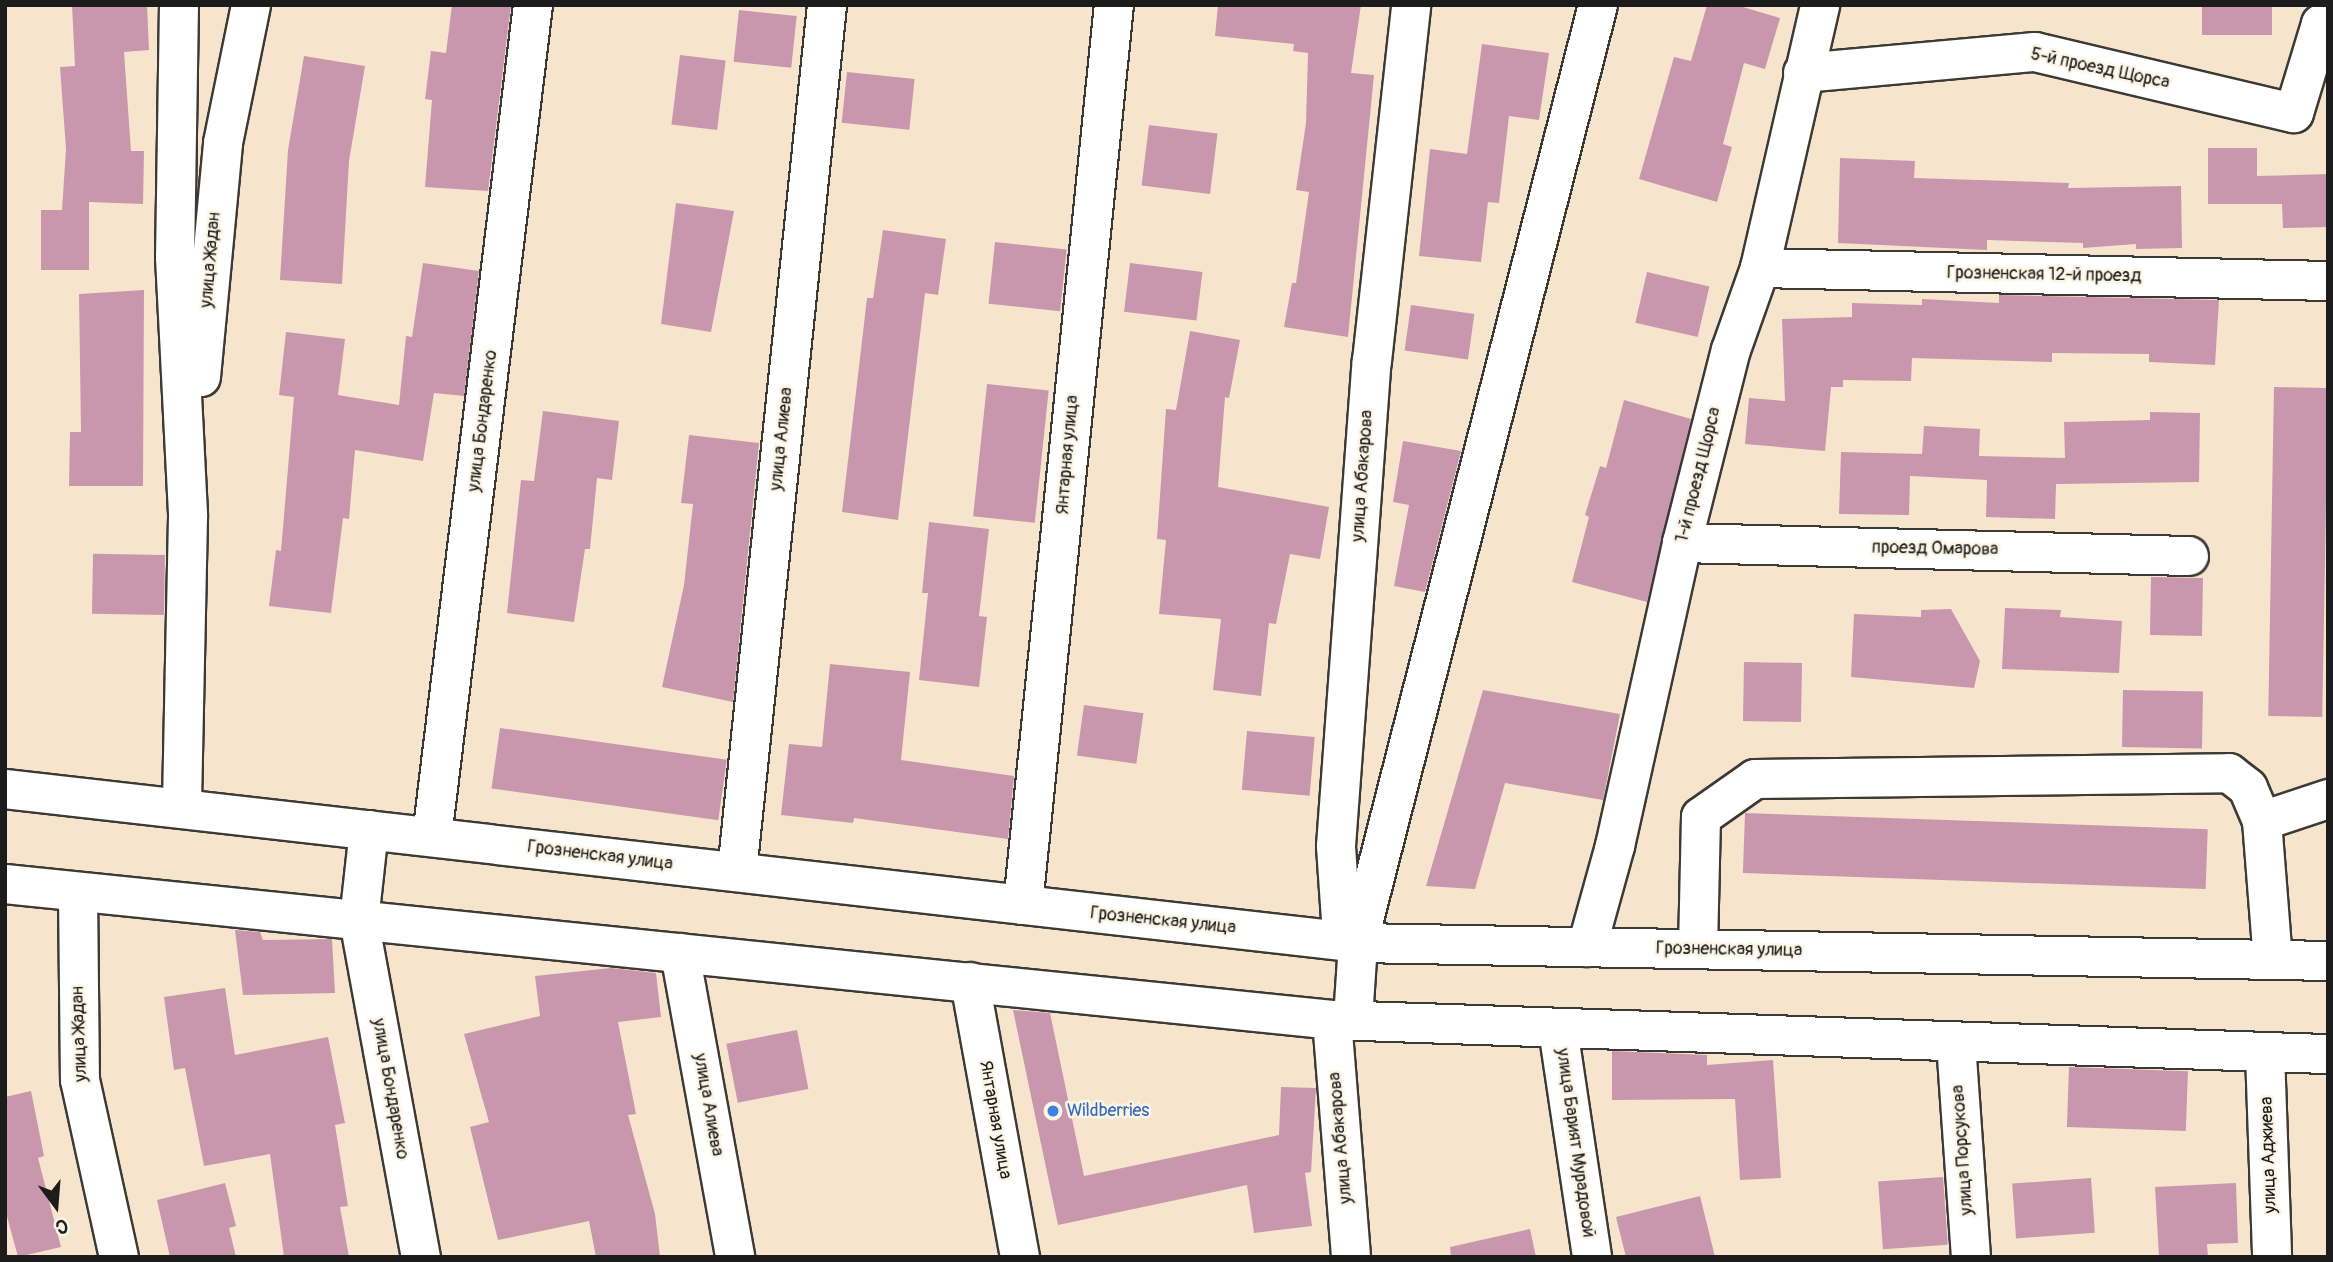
<!DOCTYPE html>
<meta charset="utf-8">
<style>
body{margin:0}
#map{position:relative;width:2333px;height:1262px;overflow:hidden;background:#f6e5cc;font-family:Pangolin,sans-serif}
div>[style]{position:absolute}
.building>*{inset:0;background:#c897ae;transform-origin:0 0}
.roads{filter:drop-shadow(2px 0 #3d3a36) drop-shadow(-2px 0 #3d3a36) drop-shadow(0 2px #3d3a36) drop-shadow(0 -2px #3d3a36)}
.minor>*{height:38px;margin:-19px;padding:0 19px;transform-origin:19px;border-radius:19px;background:#fff}
.dots>*{width:19px;height:19px;translate:-50% -50%;box-sizing:border-box;border:4px solid #fcf5e5;border-radius:50%}
span{translate:-50% -50%;white-space:nowrap;text-align:center;line-height:1.15;-webkit-text-stroke:5px #fcf5e5;paint-order:stroke}
.street-label{font-size:18px;color:#1c1c1c}
.shop-label{font-size:18px;color:#366cbe}
.left{translate:0 -50%;text-align:left}
.frame{position:absolute;inset:0;border:7px solid #1c1c1c;pointer-events:none}
.north{position:absolute;left:21px;top:1171px;width:70px;height:70px;-webkit-text-stroke:5px #fcf5e5;paint-order:stroke;rotate:164deg;font-size:19px;font-weight:700;line-height:28px;text-align:center;color:#1c1c1c}
.north::after{content:'';display:block;margin:auto;width:24px;height:32px;background:#1c1c1c;clip-path:polygon(50% 0,100% 100%,50% 72%,0 100%)}
</style>
<div id="map">
<div class="building">
<i style="clip-path:polygon(72px 5px,147px 5px,149px 50px,124px 52px,131px 151px,144px 151px,143px 204px,89px 202px,89px 270px,41px 270px,41px 210px,62px 210px,66px 149px,60px 67px,75px 66px)"></i>
<i style="clip-path:polygon(452px 5px,511px 5px,488px 191px,425px 187px,432px 100px,425px 99px,431px 51px,446px 53px)"></i>
<i style="clip-path:polygon(1218px 5px,1361px 5px,1351px 73px,1374px 75px,1348px 337px,1284px 327px,1292px 283px,1296px 283px,1309px 192px,1296px 190px,1306px 123px,1308px 53px,1293px 51px,1294px 44px,1215px 36px)"></i>
<i style="clip-path:polygon(1707px 5px,1736px 5px,1780px 18px,1765px 69px,1744px 63px,1723px 144px,1732px 147px,1717px 202px,1639px 179px,1674px 57px,1691px 61px)"></i>
<i style="left:2202px;top:5px;width:70px;height:30px"></i>
<i style="left:739px;top:10px;width:58px;height:52px;rotate:6deg"></i>
<i style="clip-path:polygon(1482px 44px,1549px 53px,1539px 120px,1509px 116px,1499px 203px,1488px 202px,1481px 262px,1419px 256px,1430px 149px,1467px 154px)"></i>
<i style="left:680px;top:55px;width:46px;height:70px;rotate:7deg"></i>
<i style="clip-path:polygon(304px 56px,365px 66px,349px 161px,342px 284px,280px 280px,288px 150px)"></i>
<i style="left:847px;top:72px;width:68px;height:51px;rotate:6deg"></i>
<i style="left:1149px;top:125px;width:69px;height:61px;rotate:7deg"></i>
<i style="clip-path:polygon(2208px 148px,2257px 148px,2257px 176px,2328px 174px,2328px 227px,2283px 228px,2282px 204px,2208px 204px)"></i>
<i style="clip-path:polygon(1840px 158px,1915px 161px,1914px 178px,2069px 183px,2068px 188px,2181px 186px,2182px 248px,2136px 249px,2136px 244px,2083px 248px,2083px 243px,1987px 240px,1987px 250px,1838px 243px)"></i>
<i style="clip-path:polygon(676px 203px,734px 211px,711px 332px,661px 324px)"></i>
<i style="clip-path:polygon(883px 230px,946px 239px,938px 295px,925px 293px,898px 520px,842px 512px,867px 298px,873px 298px)"></i>
<i style="left:995px;top:242px;width:72px;height:62px;rotate:6deg"></i>
<i style="clip-path:polygon(423px 263px,479px 271px,464px 396px,434px 393px,423px 461px,355px 450px,349px 519px,343px 518px,331px 613px,269px 606px,276px 550px,281px 551px,294px 397px,279px 395px,286px 332px,345px 339px,338px 395px,399px 405px,406px 336px,412px 337px)"></i>
<i style="left:1130px;top:263px;width:73px;height:49px;rotate:7deg"></i>
<i style="left:1647px;top:272px;width:64px;height:52px;rotate:13deg"></i>
<i style="clip-path:polygon(144px 290px,143px 486px,69px 486px,70px 432px,81px 432px,79px 294px)"></i>
<i style="clip-path:polygon(1999px 295px,2219px 300px,2215px 365px,2149px 362px,2149px 354px,2052px 353px,2052px 362px,1912px 358px,1911px 381px,1843px 380px,1843px 387px,1831px 387px,1825px 451px,1745px 444px,1749px 398px,1785px 401px,1782px 319px,1852px 317px,1852px 303px,1922px 305px,1922px 299px,1999px 303px)"></i>
<i style="left:1411px;top:305px;width:64px;height:46px;rotate:8deg"></i>
<i style="clip-path:polygon(1190px 331px,1240px 340px,1229px 398px,1225px 397px,1218px 487px,1329px 507px,1320px 559px,1290px 554px,1276px 624px,1269px 623px,1261px 696px,1213px 690px,1221px 619px,1159px 614px,1166px 540px,1157px 539px,1166px 409px,1176px 410px)"></i>
<i style="left:987px;top:384px;width:62px;height:133px;rotate:6deg"></i>
<i style="left:2274px;top:387px;width:54px;height:329px;rotate:1deg"></i>
<i style="clip-path:polygon(1624px 400px,1691px 419px,1647px 602px,1572px 582px,1589px 517px,1585px 515px,1600px 466px,1606px 468px)"></i>
<i style="clip-path:polygon(543px 411px,619px 421px,612px 480px,597px 478px,590px 549px,585px 549px,574px 622px,507px 613px,521px 480px,534px 481px)"></i>
<i style="clip-path:polygon(2150px 412px,2200px 413px,2199px 482px,2056px 484px,2055px 519px,1986px 517px,1987px 480px,1910px 476px,1909px 515px,1839px 514px,1841px 452px,1922px 454px,1924px 426px,1980px 429px,1979px 456px,2065px 458px,2064px 422px,2150px 420px)"></i>
<i style="clip-path:polygon(689px 435px,759px 443px,733px 702px,662px 687px,684px 585px,693px 504px,681px 503px)"></i>
<i style="clip-path:polygon(1403px 441px,1461px 451px,1425px 592px,1394px 586px,1409px 505px,1393px 502px)"></i>
<i style="clip-path:polygon(929px 522px,989px 529px,979px 616px,987px 617px,979px 687px,919px 680px,928px 593px,922px 593px)"></i>
<i style="left:165px;top:555px;width:60px;height:72px;rotate:91deg"></i>
<i style="left:2151px;top:577px;width:52px;height:58px;rotate:1deg"></i>
<i style="clip-path:polygon(2005px 608px,2061px 610px,2060px 617px,2122px 621px,2119px 673px,2002px 669px)"></i>
<i style="clip-path:polygon(1951px 609px,1980px 661px,1974px 688px,1851px 677px,1854px 614px,1921px 617px,1921px 610px)"></i>
<i style="left:1744px;top:662px;width:58px;height:59px;rotate:1deg"></i>
<i style="clip-path:polygon(830px 664px,910px 672px,901px 760px,1014px 776px,1008px 839px,854px 818px,853px 823px,781px 815px,789px 744px,822px 747px)"></i>
<i style="clip-path:polygon(1483px 690px,1620px 714px,1603px 800px,1505px 783px,1475px 889px,1426px 886px)"></i>
<i style="left:2123px;top:690px;width:80px;height:57px;rotate:1deg"></i>
<i style="left:1084px;top:705px;width:60px;height:51px;rotate:8deg"></i>
<i style="left:500px;top:728px;width:229px;height:61px;rotate:8deg"></i>
<i style="left:1247px;top:731px;width:68px;height:59px;rotate:5deg"></i>
<i style="left:1745px;top:813px;width:463px;height:60px;rotate:2deg"></i>
<i style="clip-path:polygon(235px 930px,260px 932px,263px 940px,332px 939px,335px 993px,243px 995px)"></i>
<i style="clip-path:polygon(611px 968px,656px 973px,661px 1017px,618px 1022px,636px 1114px,628px 1115px,655px 1214px,660px 1257px,596px 1257px,589px 1221px,498px 1240px,470px 1127px,489px 1122px,464px 1034px,540px 1016px,535px 976px)"></i>
<i style="clip-path:polygon(225px 988px,235px 1055px,328px 1037px,345px 1123px,335px 1125px,348px 1206px,340px 1207px,349px 1257px,284px 1257px,270px 1154px,204px 1166px,185px 1068px,174px 1070px,164px 997px)"></i>
<i style="clip-path:polygon(1013px 1010px,1050px 1013px,1084px 1176px,1279px 1135px,1281px 1087px,1316px 1088px,1311px 1172px,1305px 1173px,1312px 1226px,1254px 1233px,1247px 1185px,1058px 1225px)"></i>
<i style="left:797px;top:1030px;width:60px;height:72px;rotate:79deg"></i>
<i style="clip-path:polygon(1612px 1051px,1707px 1055px,1707px 1065px,1773px 1060px,1781px 1178px,1740px 1180px,1735px 1099px,1612px 1100px)"></i>
<i style="left:2069px;top:1067px;width:119px;height:60px;rotate:2deg"></i>
<i style="clip-path:polygon(31px 1091px,44px 1156px,38px 1158px,61px 1247px,18px 1257px,5px 1209px,5px 1097px)"></i>
<i style="left:1943px;top:1177px;width:68px;height:65px;rotate:86deg"></i>
<i style="left:2091px;top:1178px;width:55px;height:79px;rotate:86deg"></i>
<i style="clip-path:polygon(225px 1183px,236px 1226px,229px 1228px,236px 1257px,170px 1257px,157px 1200px)"></i>
<i style="clip-path:polygon(2236px 1183px,2238px 1243px,2207px 1244px,2208px 1257px,2159px 1257px,2155px 1187px)"></i>
<i style="clip-path:polygon(1700px 1196px,1715px 1257px,1626px 1257px,1616px 1217px)"></i>
<i style="clip-path:polygon(1530px 1229px,1536px 1257px,1451px 1257px,1450px 1247px)"></i>
</div>
<div class="roads">
<div class="minor">
<i style="left:179px;top:5px;width:252px;rotate:90.9deg"></i>
<i style="left:175px;top:257px;width:260px;rotate:87.1deg"></i>
<i style="left:188px;top:517px;width:292px;rotate:91.2deg"></i>
<i style="left:1803px;top:73px;width:233px;rotate:-5.2deg"></i>
<i style="left:2035px;top:52px;width:266px;rotate:13.3deg"></i>
<i style="left:2294px;top:113px;width:93px;rotate:-73.1deg"></i>
<i style="left:2321px;top:24px;width:7px;rotate:-8deg"></i>
<i style="left:1760px;top:268px;width:568px;rotate:1.31deg"></i>
<i style="left:201px;top:377px;width:235px;rotate:-84.6deg"></i>
<i style="left:223px;top:143px;width:141px;rotate:-78.5deg"></i>
<i style="left:1682px;top:543px;width:507px;rotate:1.47deg"></i>
<i style="left:5px;top:789px;width:1362px;rotate:6.49deg"></i>
<i style="left:1358px;top:943px;width:970px;rotate:1.06deg"></i>
<i style="left:2262px;top:821px;width:70px;rotate:-18.4deg"></i>
<i style="left:369px;top:830px;width:91px;rotate:96.3deg"></i>
<i style="left:359px;top:920px;width:343px;rotate:79.6deg"></i>
<i style="left:432px;top:837px;width:838px;rotate:-83.08deg"></i>
<i style="left:737px;top:872px;width:872px;rotate:-84.07deg"></i>
<i style="left:5px;top:884px;width:1334px;rotate:5.85deg"></i>
<i style="left:1332px;top:1020px;width:997px;rotate:1.96deg"></i>
<i style="left:78px;top:892px;width:188px;rotate:89.4deg"></i>
<i style="left:80px;top:1080px;width:181px;rotate:77.6deg"></i>
<i style="left:1023px;top:905px;width:905px;rotate:-84.23deg"></i>
<i style="left:1358px;top:943px;width:29px;rotate:-126deg"></i>
<i style="left:1341px;top:920px;width:74px;rotate:-93.9deg"></i>
<i style="left:1336px;top:846px;width:486px;rotate:-85.8deg"></i>
<i style="left:1372px;top:361px;width:358px;rotate:-83.7deg"></i>
<i style="left:1587px;top:947px;width:105px;rotate:-74.5deg"></i>
<i style="left:1615px;top:846px;width:310px;rotate:-77.5deg"></i>
<i style="left:1682px;top:543px;width:199px;rotate:-75.8deg"></i>
<i style="left:1731px;top:350px;width:87px;rotate:-70.5deg"></i>
<i style="left:1760px;top:268px;width:270px;rotate:-77.1deg"></i>
<i style="left:1698px;top:949px;width:132px;rotate:-88.7deg"></i>
<i style="left:1701px;top:817px;width:66px;rotate:-35.1deg"></i>
<i style="left:1755px;top:779px;width:474px;rotate:-0.7deg"></i>
<i style="left:2229px;top:773px;width:24px;rotate:38deg"></i>
<i style="left:2248px;top:788px;width:36px;rotate:67deg"></i>
<i style="left:2262px;top:821px;width:139px;rotate:85.5deg"></i>
<i style="left:680px;top:953px;width:309px;rotate:79.7deg"></i>
<i style="left:970px;top:982px;width:280px;rotate:79.7deg"></i>
<i style="left:1353px;top:1019px;width:76px;rotate:-86.2deg"></i>
<i style="left:1358px;top:943px;width:968px;rotate:-75.65deg"></i>
<i style="left:1332px;top:1020px;width:238px;rotate:85.4deg"></i>
<i style="left:1558px;top:1029px;width:231px;rotate:81.5deg"></i>
<i style="left:1956px;top:1043px;width:215px;rotate:86deg"></i>
<i style="left:2265px;top:1053px;width:204px;rotate:88deg"></i>
</div>
</div>
<div class="dots">
<i style="left:1053px;top:1111px;background:#3f7fe0"></i>
</div>
<div class="street-label">
<span style="left:2100px;top:69px;rotate:12deg">5-й проезд Щорса</span>
<span style="left:211px;top:260px;rotate:-85deg">улица Жадан</span>
<span style="left:2044px;top:275px;rotate:1deg">Грозненская 12-й проезд</span>
<span style="left:483px;top:421px;rotate:-83deg">улица Бондаренко</span>
<span style="left:782px;top:439px;rotate:-84deg">улица Алиева</span>
<span style="left:1068px;top:455px;rotate:-85deg">Янтарная улица</span>
<span style="left:1699px;top:475px;rotate:-76deg">1-й проезд Щорса</span>
<span style="left:1363px;top:476px;rotate:-86deg">улица Абакарова</span>
<span style="left:1935px;top:549px;rotate:1deg">проезд Омарова</span>
<span style="left:600px;top:856px;rotate:7deg">Грозненская улица</span>
<span style="left:1163px;top:921px;rotate:6deg">Грозненская улица</span>
<span style="left:1729px;top:950px;rotate:1deg">Грозненская улица</span>
<span style="left:80px;top:1034px;rotate:-92deg">улица Жадан</span>
<span style="left:390px;top:1089px;rotate:80deg">улица Бондаренко</span>
<span style="left:708px;top:1105px;rotate:80deg">улица Алиева</span>
<span style="left:995px;top:1120px;rotate:80deg">Янтарная улица</span>
<span style="left:1341px;top:1138px;rotate:-95deg">улица Абакарова</span>
<span style="left:1575px;top:1143px;rotate:82deg">улица Барият Мурадовой</span>
<span style="left:1963px;top:1150px;rotate:-94deg">улица Порсукова</span>
<span style="left:2269px;top:1155px;rotate:-92deg">улица Аджиева</span>
</div>
<div class="shop-label">
<span class="left" style="left:1067px;top:1111px">Wildberries</span>
</div>
<div class="frame"></div>
<div class="north">С</div>
</div>
